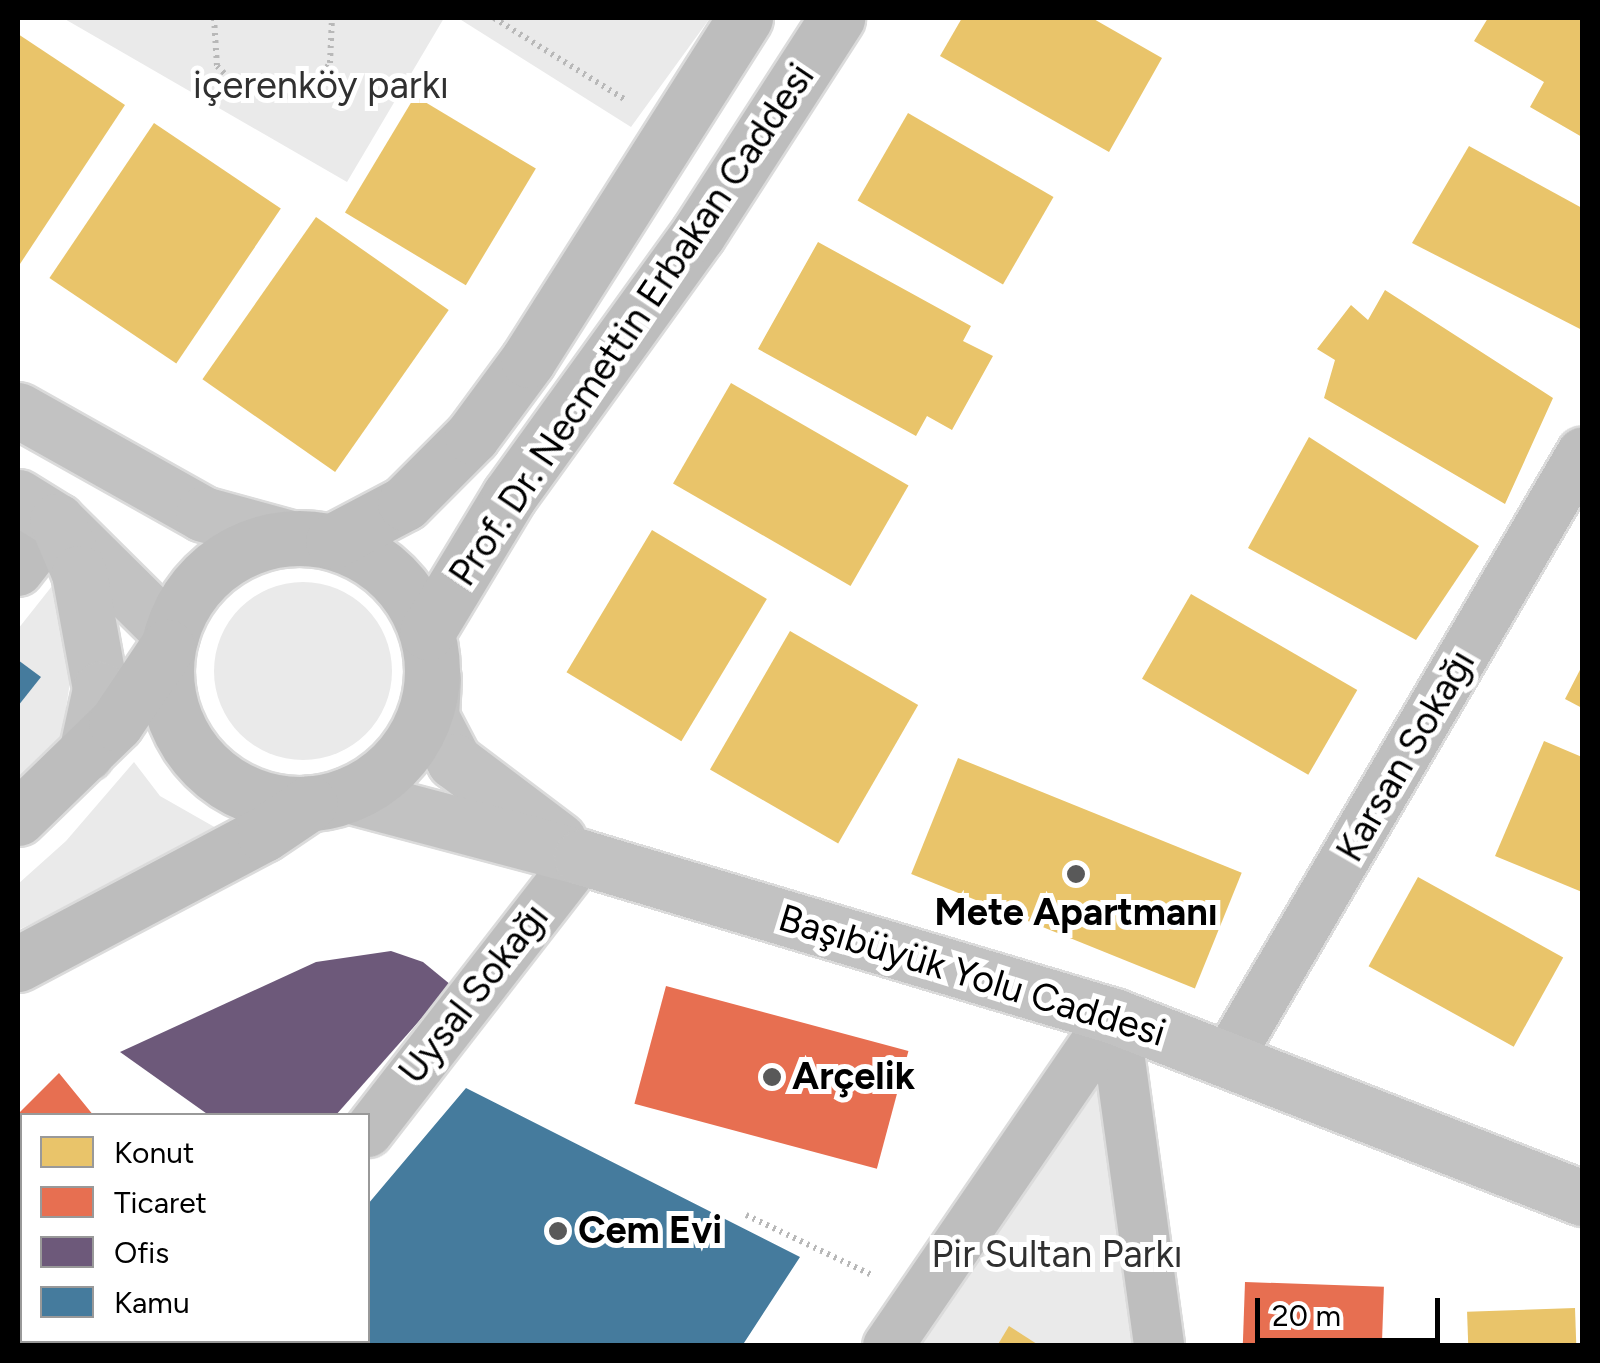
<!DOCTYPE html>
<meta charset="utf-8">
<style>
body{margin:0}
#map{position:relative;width:1600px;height:1363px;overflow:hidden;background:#fff;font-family:Figtree,sans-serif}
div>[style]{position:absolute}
.green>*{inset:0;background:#eaeaea}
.round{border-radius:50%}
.homes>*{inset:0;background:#e9c46a;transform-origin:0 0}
.shops>*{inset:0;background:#e76f51;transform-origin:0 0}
.offices>*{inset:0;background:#6d597a}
.public>*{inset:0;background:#457b9d}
.path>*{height:6px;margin-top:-3px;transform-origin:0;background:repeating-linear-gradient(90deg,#b8b8b8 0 2.5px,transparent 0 7.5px)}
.roads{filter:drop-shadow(2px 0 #dbdbdb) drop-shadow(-2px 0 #dbdbdb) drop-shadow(0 2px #dbdbdb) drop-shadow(0 -2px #dbdbdb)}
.street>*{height:50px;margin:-25px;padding:0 25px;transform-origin:25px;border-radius:25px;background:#bebebe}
.secondary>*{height:55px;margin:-27.5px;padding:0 27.5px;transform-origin:27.5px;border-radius:27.5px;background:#c2c2c2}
.primary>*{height:55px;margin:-27.5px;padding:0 27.5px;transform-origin:27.5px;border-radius:27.5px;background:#bdbdbd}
.primary>.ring{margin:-27.5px;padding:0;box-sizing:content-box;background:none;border:55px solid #bdbdbd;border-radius:50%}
.dots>*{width:28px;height:28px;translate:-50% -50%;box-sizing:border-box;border:5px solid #fff;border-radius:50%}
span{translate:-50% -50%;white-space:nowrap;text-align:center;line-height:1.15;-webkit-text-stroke:10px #fff;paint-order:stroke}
.park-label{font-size:38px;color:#303030}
.street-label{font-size:38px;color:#000}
.poi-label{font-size:38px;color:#000;font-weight:700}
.left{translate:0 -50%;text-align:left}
.frame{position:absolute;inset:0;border:20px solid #000;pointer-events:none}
.legend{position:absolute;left:20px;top:1113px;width:350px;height:230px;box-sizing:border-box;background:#fff;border:2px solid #999;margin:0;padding:12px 18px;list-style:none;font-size:30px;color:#000}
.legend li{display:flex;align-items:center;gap:20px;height:50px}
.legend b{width:50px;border:2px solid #999}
.scale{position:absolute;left:1255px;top:1298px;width:185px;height:45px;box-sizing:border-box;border:5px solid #000;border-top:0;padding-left:12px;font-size:30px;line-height:35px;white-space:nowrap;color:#000;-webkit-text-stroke:8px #fff;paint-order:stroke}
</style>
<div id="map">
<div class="green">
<i style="clip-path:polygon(63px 18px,444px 18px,347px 182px)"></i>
<i style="clip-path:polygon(458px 18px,710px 18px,631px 127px)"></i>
<i style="clip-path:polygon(56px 581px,70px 682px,62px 735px,18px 791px,18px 629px)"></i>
<i class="round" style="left:214px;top:582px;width:178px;height:178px"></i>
<i style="clip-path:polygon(134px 762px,160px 796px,225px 833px,18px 930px,18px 884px,66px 841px)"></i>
<i style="clip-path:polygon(1114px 1016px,1159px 1345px,888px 1346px)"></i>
</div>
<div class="homes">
<i style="clip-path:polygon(962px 18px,1092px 18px,1162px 58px,1109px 152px,940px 56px)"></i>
<i style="clip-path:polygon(1488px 18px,1582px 18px,1582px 137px,1530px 107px,1544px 82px,1474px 41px)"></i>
<i style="clip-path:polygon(18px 34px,125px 105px,18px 267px)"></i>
<i style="left:415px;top:96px;width:141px;height:136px;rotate:31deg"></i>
<i style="left:908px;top:113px;width:168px;height:101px;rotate:30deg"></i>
<i style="left:154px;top:123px;width:153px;height:187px;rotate:34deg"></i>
<i style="clip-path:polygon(1469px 146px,1582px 208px,1582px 330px,1412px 243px)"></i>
<i style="left:316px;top:217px;width:162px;height:198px;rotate:35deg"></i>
<i style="clip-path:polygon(818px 242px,971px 326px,963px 341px,993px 356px,952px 430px,927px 416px,916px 436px,758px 349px)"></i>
<i style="clip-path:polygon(1385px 290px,1553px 398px,1505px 504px,1324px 398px,1335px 360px,1317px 349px,1351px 305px,1368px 320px)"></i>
<i style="left:731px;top:383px;width:205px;height:116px;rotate:30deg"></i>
<i style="clip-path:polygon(1309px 437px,1479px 546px,1416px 640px,1248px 548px)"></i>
<i style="left:652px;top:530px;width:134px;height:166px;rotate:31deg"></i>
<i style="left:1191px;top:594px;width:192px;height:98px;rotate:30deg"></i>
<i style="left:790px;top:631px;width:148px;height:160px;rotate:30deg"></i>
<i style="clip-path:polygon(1582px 666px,1582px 708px,1565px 699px)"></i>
<i style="clip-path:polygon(1544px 741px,1582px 757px,1582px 892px,1495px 856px)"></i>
<i style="left:958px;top:758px;width:306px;height:125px;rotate:22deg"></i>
<i style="left:1418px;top:877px;width:166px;height:102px;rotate:29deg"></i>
<i style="left:1575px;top:1308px;width:38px;height:108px;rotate:88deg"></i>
<i style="clip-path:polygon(1009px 1326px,1040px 1346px,997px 1346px)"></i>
</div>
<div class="shops">
<i style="left:666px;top:986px;width:251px;height:122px;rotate:15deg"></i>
<i style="clip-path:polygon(59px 1073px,94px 1116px,22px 1116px,18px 1222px,18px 1114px)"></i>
<i style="left:1245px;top:1282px;width:139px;height:64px;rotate:2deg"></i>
<i style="clip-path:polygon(18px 1290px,22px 1340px,100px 1346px,18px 1346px)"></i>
</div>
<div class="offices">
<i style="clip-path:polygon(391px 951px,423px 962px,451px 985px,335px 1116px,210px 1116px,120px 1052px,316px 962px)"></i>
</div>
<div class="public">
<i style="clip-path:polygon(18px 660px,41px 677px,18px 706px)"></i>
<i style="clip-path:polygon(466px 1088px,800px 1257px,742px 1346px,248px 1346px,368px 1340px,368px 1204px)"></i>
</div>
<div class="path">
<i style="left:214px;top:18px;width:48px;rotate:86.4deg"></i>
<i style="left:217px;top:66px;width:37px;rotate:45deg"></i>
<i style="left:243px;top:92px;width:22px;rotate:16deg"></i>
<i style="left:264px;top:98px;width:29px;rotate:-4deg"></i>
<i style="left:293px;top:96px;width:23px;rotate:-29deg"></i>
<i style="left:313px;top:85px;width:28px;rotate:-52deg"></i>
<i style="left:330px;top:63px;width:45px;rotate:-87.5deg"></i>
<i style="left:494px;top:18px;width:153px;rotate:31.9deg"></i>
<i style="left:746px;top:1215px;width:140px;rotate:25.5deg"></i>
</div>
<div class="roads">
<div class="street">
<i style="left:18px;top:571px;width:63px;rotate:-52deg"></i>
<i style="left:1114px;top:1016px;width:333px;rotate:82.2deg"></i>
<i style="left:1229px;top:1057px;width:700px;rotate:-59.7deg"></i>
<i style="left:368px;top:1132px;width:348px;rotate:-52.2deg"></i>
<i style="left:206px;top:1346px;width:7px;rotate:-56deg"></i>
<i style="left:888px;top:1346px;width:400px;rotate:-55.6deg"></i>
</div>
<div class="secondary">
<i style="left:18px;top:410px;width:212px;rotate:29.3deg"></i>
<i style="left:203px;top:514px;width:87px;rotate:15.3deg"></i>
<i style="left:18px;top:497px;width:46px;rotate:31.6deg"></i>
<i style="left:57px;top:521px;width:161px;rotate:44.7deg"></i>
<i style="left:57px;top:521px;width:56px;rotate:67.1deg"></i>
<i style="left:79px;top:573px;width:118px;rotate:79.7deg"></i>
<i style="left:100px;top:689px;width:66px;rotate:102.3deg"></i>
<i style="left:433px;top:678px;width:39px;rotate:93deg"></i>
<i style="left:431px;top:717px;width:50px;rotate:62.4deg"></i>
<i style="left:454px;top:761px;width:131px;rotate:37deg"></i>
<i style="left:347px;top:795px;width:242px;rotate:14.8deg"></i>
<i style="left:581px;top:857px;width:556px;rotate:16.61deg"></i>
<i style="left:1114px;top:1016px;width:502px;rotate:21.25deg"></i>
</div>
<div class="primary">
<i class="ring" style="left:166px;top:538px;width:211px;height:211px"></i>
<i style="left:333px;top:541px;width:81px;rotate:-27.8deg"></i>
<i style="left:405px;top:503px;width:95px;rotate:-45deg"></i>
<i style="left:472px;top:436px;width:94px;rotate:-53.6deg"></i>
<i style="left:528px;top:360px;width:405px;rotate:-57.6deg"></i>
<i style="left:427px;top:632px;width:159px;rotate:-58.9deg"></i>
<i style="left:509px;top:496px;width:323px;rotate:-54.2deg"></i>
<i style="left:698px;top:234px;width:257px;rotate:-57.2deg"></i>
<i style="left:18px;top:818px;width:136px;rotate:-44.1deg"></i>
<i style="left:116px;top:723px;width:92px;rotate:-56.1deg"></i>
<i style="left:18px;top:964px;width:278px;rotate:-27.9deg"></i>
<i style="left:264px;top:834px;width:55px;rotate:-34deg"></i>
</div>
</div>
<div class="dots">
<i style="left:1076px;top:874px;background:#595959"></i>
<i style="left:772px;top:1077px;background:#595959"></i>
<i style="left:558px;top:1231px;background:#595959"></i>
</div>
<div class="park-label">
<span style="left:321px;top:86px">içerenköy parkı</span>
<span style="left:1057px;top:1255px">Pir Sultan Parkı</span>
</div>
<div class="street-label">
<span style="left:632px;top:325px;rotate:-56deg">Prof. Dr. Necmettin Erbakan Caddesi</span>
<span style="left:1406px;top:756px;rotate:-60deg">Karsan Sokağı</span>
<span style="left:972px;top:976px;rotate:17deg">Başıbüyük Yolu Caddesi</span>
<span style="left:474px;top:994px;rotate:-52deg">Uysal Sokağı</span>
</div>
<div class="poi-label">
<span style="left:1076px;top:913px">Mete Apartmanı</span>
<span class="left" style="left:792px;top:1077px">Arçelik</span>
<span class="left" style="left:578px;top:1231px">Cem Evi</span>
</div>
<div class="frame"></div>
<ul class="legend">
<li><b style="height:28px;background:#e9c46a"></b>Konut</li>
<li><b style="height:28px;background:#e76f51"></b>Ticaret</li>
<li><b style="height:28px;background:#6d597a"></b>Ofis</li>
<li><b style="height:28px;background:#457b9d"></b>Kamu</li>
</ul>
<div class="scale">20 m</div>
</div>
